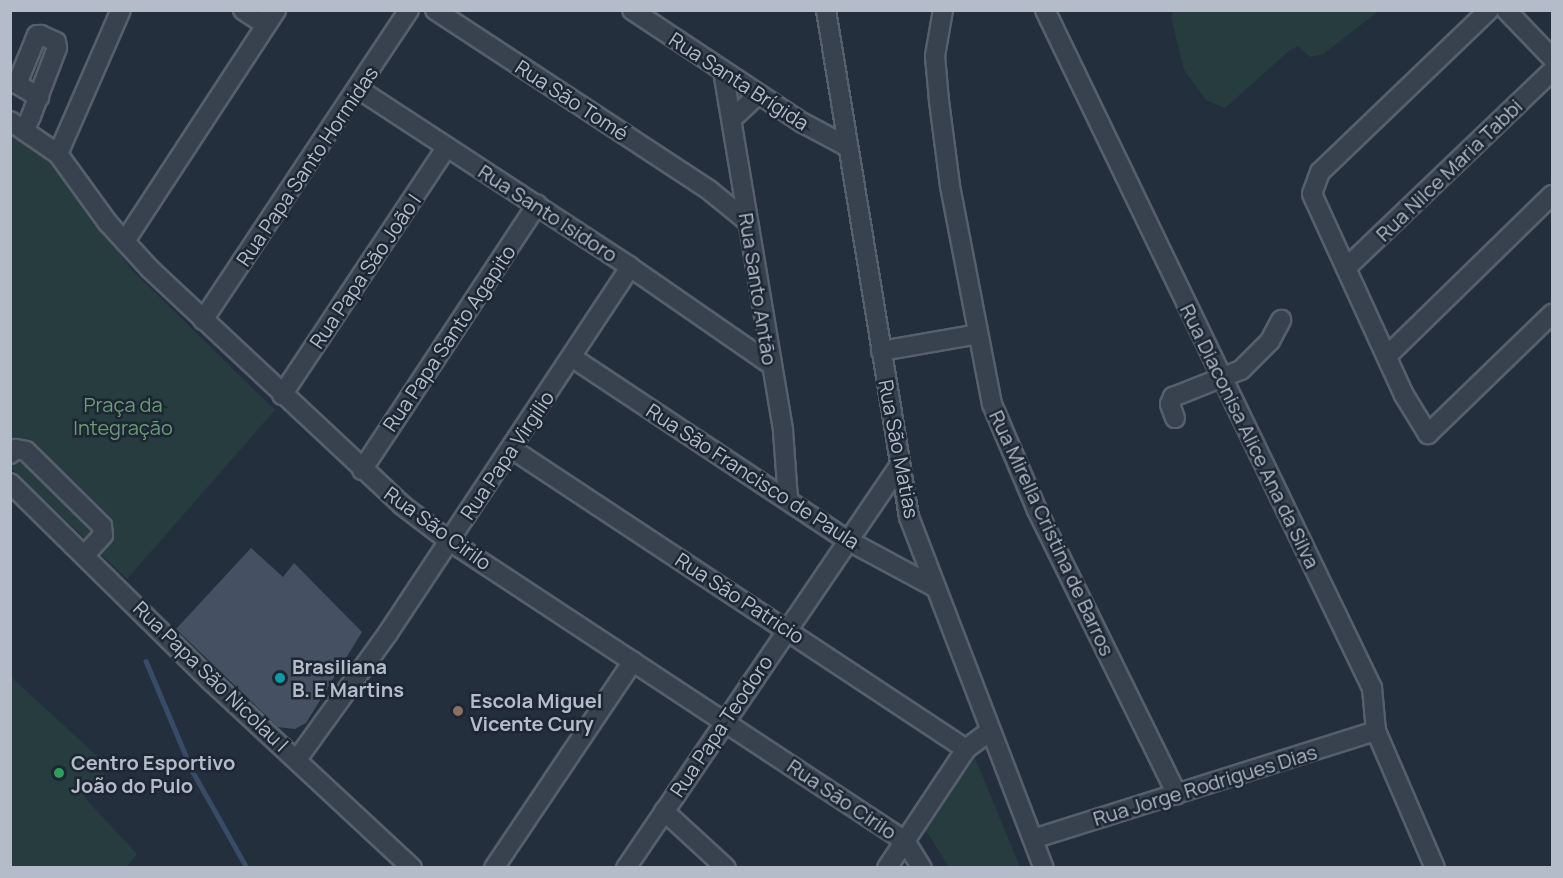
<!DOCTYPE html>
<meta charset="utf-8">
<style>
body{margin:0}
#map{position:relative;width:1563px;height:878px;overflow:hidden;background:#242f3e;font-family:Manrope,sans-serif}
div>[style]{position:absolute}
.green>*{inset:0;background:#263c3f}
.stream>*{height:4.5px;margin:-2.25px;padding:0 2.25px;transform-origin:2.25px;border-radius:2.25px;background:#394c67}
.building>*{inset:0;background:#455162}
.roads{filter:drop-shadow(2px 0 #565f6c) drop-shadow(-2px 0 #565f6c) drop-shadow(0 2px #565f6c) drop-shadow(0 -2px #565f6c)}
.minor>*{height:18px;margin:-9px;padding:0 9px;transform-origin:9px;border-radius:9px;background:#38414e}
.dots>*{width:16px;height:16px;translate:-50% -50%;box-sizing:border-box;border:3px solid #1d2633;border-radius:50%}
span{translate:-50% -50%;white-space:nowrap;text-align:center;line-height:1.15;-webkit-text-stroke:5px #1d2633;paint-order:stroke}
.street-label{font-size:20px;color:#b4bcc9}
.park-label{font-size:20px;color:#6b9a76}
.poi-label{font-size:20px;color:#b4bcc9;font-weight:700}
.left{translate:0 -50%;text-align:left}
.frame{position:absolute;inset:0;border:12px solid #b4bcc9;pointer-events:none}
</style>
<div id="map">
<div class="green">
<i style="clip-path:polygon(1174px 10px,1379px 10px,1379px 11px,1323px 54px,1310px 57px,1298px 46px,1290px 50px,1225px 108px,1206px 100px,1184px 70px,1171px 17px)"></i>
<i style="clip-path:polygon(11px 131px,40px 148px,132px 270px,275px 410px,127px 579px,11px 468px)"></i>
<i style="clip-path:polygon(10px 676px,110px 768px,84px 797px,137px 854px,127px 867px,11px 867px)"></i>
<i style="clip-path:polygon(973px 753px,1020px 867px,949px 867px,922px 824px)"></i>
</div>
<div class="stream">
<i style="left:146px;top:661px;width:121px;rotate:67.1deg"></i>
<i style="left:193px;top:772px;width:110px;rotate:60.6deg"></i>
</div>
<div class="building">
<i style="clip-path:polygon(251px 548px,283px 577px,294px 563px,362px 632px,306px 723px,295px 729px,278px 727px,176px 629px)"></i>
</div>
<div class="roads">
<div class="minor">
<i style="left:243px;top:10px;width:27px;rotate:33deg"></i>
<i style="left:435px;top:10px;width:328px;rotate:33.3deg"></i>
<i style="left:709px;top:190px;width:49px;rotate:39.2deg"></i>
<i style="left:632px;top:10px;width:205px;rotate:33.5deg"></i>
<i style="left:803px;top:123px;width:51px;rotate:28.1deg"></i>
<i style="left:826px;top:10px;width:514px;rotate:80.7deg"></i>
<i style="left:909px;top:517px;width:376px;rotate:69deg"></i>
<i style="left:943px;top:10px;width:47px;rotate:99.9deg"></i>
<i style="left:935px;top:56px;width:45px;rotate:84.9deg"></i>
<i style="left:939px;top:101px;width:86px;rotate:82.6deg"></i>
<i style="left:950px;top:186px;width:222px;rotate:79.1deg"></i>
<i style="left:992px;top:404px;width:115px;rotate:67deg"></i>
<i style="left:1037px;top:510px;width:317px;rotate:63.8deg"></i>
<i style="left:1045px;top:10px;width:753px;rotate:64.25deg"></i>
<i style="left:1372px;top:688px;width:43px;rotate:84.7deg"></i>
<i style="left:1376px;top:731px;width:149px;rotate:66.7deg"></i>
<i style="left:1489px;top:10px;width:234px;rotate:136.2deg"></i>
<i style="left:1320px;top:172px;width:23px;rotate:110deg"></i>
<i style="left:1312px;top:194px;width:221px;rotate:65.4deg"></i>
<i style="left:1404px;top:395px;width:46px;rotate:58.4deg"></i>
<i style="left:1428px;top:434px;width:173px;rotate:-44.1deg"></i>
<i style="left:1506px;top:10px;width:66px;rotate:46.2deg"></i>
<i style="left:723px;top:71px;width:365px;rotate:80.5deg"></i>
<i style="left:783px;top:431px;width:68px;rotate:85.8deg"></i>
<i style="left:360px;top:90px;width:323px;rotate:33.2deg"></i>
<i style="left:630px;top:267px;width:170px;rotate:34.7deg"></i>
<i style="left:733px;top:118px;width:35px;rotate:-43deg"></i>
<i style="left:10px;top:121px;width:58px;rotate:34.5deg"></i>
<i style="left:58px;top:154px;width:85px;rotate:54.1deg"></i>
<i style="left:108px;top:223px;width:62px;rotate:47.6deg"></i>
<i style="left:150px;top:269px;width:345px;rotate:43.1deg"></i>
<i style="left:402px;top:505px;width:58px;rotate:37.3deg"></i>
<i style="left:448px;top:540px;width:547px;rotate:33.37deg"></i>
<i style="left:905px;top:841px;width:32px;rotate:58deg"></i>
<i style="left:25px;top:129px;width:14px;rotate:-65deg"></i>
<i style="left:31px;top:116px;width:73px;rotate:-69.1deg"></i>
<i style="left:57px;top:48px;width:6px;rotate:-99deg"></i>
<i style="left:56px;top:42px;width:17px;rotate:-155deg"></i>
<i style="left:41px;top:35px;width:4px;rotate:180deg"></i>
<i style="left:37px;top:35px;width:53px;rotate:112.2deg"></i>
<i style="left:17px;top:84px;width:26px;rotate:31deg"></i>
<i style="left:58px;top:154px;width:157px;rotate:-66.4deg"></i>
<i style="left:125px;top:241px;width:276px;rotate:-56.8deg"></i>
<i style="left:1346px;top:268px;width:285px;rotate:-43.7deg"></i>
<i style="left:203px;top:320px;width:372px;rotate:-56.4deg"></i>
<i style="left:881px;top:351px;width:98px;rotate:-9.9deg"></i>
<i style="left:1387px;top:356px;width:231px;rotate:-44.3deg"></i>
<i style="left:573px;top:358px;width:329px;rotate:33.6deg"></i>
<i style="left:847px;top:540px;width:101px;rotate:28.3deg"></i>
<i style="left:282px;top:395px;width:298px;rotate:-56.4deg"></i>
<i style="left:1175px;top:418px;width:15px;rotate:-110deg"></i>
<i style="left:1170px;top:404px;width:8px;rotate:-67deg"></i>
<i style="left:1173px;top:397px;width:73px;rotate:-21.7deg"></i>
<i style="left:1241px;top:370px;width:41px;rotate:-45deg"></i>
<i style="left:1270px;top:341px;width:24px;rotate:-62deg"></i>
<i style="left:512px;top:449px;width:544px;rotate:33.46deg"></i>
<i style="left:10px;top:454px;width:8px;rotate:-40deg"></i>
<i style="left:16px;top:449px;width:10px;rotate:11deg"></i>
<i style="left:26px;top:451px;width:107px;rotate:44.6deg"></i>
<i style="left:102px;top:526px;width:9px;rotate:84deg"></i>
<i style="left:103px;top:535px;width:27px;rotate:132deg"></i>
<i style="left:362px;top:470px;width:318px;rotate:-56.6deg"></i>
<i style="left:10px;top:483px;width:284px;rotate:44.6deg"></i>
<i style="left:212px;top:682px;width:273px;rotate:42.9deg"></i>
<i style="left:298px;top:758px;width:154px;rotate:-54.2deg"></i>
<i style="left:388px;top:633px;width:439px;rotate:-56.5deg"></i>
<i style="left:664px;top:811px;width:84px;rotate:42.6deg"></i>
<i style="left:1033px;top:839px;width:360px;rotate:-17.5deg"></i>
<i style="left:494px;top:868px;width:249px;rotate:-56.1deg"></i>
<i style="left:626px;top:868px;width:485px;rotate:-55.8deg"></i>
<i style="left:887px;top:868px;width:143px;rotate:-56.4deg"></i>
<i style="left:966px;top:749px;width:30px;rotate:-37deg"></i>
</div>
</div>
<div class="dots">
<i style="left:280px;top:678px;background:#0f9aa8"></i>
<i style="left:458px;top:711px;background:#8d6e63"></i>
<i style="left:59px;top:773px;background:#2e9e5b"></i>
</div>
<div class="street-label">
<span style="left:739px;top:81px;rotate:33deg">Rua Santa Brígida</span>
<span style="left:572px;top:100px;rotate:33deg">Rua São Tomé</span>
<span style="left:307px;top:166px;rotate:-56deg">Rua Papa Santo Hormidas</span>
<span style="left:1449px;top:170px;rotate:-44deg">Rua Nilce Maria Tabbi</span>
<span style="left:548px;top:213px;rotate:33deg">Rua Santo Isidoro</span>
<span style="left:365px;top:271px;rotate:-56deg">Rua Papa São João I</span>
<span style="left:758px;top:289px;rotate:81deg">Rua Santo Antão</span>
<span style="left:449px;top:338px;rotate:-56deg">Rua Papa Santo Agapito</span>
<span style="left:1250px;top:436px;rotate:64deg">Rua Diaconisa Alice Ana da Silva</span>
<span style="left:899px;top:449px;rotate:79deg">Rua São Matias</span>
<span style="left:507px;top:455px;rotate:-56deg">Rua Papa Virgilio</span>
<span style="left:753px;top:476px;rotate:33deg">Rua São Francisco de Paula</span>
<span style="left:438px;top:528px;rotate:36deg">Rua São Cirilo</span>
<span style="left:1052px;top:533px;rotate:65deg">Rua Mirella Cristina de Barros</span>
<span style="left:740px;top:598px;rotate:33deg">Rua São Patricio</span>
<span style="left:211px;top:676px;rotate:44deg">Rua Papa São Nicolau I</span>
<span style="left:721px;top:726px;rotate:-56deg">Rua Papa Teodoro</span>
<span style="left:1205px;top:785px;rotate:-17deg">Rua Jorge Rodrigues Dias</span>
<span style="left:842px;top:799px;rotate:34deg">Rua São Cirilo</span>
</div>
<div class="park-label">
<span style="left:123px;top:416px">Praça da<br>Integração</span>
</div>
<div class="poi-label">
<span class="left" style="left:292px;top:678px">Brasiliana<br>B. E Martins</span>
<span class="left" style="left:470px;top:712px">Escola Miguel<br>Vicente Cury</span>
<span class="left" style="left:71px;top:774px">Centro Esportivo<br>João do Pulo</span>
</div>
<div class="frame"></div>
</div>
